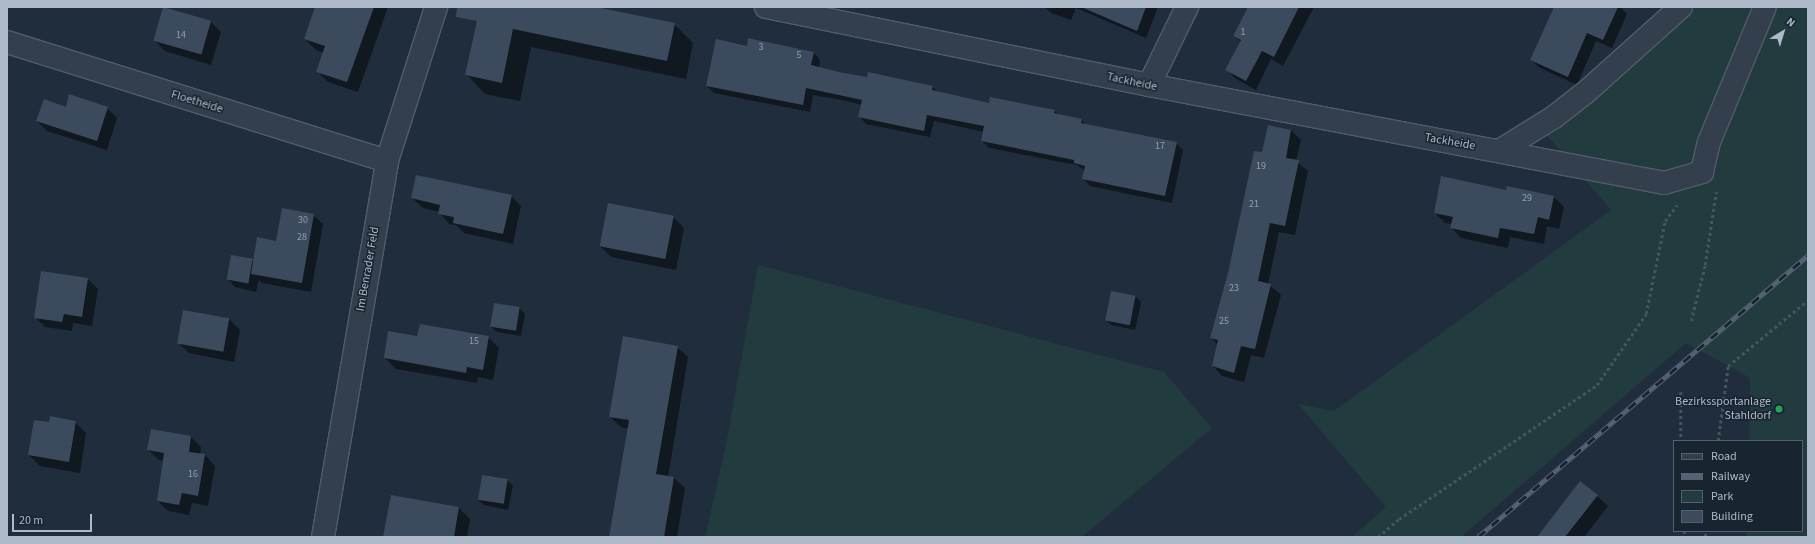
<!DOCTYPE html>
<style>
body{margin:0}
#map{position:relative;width:1815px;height:544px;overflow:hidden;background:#1f2d3d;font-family:"Source Sans 3",sans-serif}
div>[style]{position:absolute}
.green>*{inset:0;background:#223b3e}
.shadow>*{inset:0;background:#0007}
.building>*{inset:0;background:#3b4b5d;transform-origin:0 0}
.path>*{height:2.5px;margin-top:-1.25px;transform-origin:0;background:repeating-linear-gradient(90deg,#3f585b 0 3px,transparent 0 6px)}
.roads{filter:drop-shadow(1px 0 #515c6a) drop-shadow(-1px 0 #515c6a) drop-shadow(0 1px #515c6a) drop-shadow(0 -1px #515c6a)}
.street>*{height:22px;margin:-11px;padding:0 11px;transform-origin:11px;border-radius:11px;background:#343f4d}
.rail>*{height:4.5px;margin-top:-2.25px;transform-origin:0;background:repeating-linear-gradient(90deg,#192431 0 9px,#556374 0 18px);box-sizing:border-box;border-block:1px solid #556374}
.dots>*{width:11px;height:11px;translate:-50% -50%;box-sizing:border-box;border:2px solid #192431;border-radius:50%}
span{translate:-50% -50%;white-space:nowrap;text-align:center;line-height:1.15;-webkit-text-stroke:3px #192431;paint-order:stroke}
.number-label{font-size:10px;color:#919eae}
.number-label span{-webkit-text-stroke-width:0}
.street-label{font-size:12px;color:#aeb9c9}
.poi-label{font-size:12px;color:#aeb9c9}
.right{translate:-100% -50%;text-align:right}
.frame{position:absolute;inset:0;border:8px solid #aeb9c9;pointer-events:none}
.legend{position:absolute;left:1673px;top:440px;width:130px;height:92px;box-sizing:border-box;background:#192431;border:1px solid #55606e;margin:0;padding:5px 7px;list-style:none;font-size:12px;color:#aeb9c9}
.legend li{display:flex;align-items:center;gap:8px;height:20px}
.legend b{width:20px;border:1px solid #55606e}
.north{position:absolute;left:1763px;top:12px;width:40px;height:40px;-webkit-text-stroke:3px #192431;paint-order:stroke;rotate:38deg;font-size:11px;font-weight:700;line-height:16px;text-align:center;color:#aeb9c9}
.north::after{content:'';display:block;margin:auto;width:14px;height:18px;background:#aeb9c9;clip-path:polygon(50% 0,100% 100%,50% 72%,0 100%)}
.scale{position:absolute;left:12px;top:514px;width:80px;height:18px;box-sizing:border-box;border:2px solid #aeb9c9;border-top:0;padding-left:5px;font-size:12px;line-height:14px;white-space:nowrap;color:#aeb9c9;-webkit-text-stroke:3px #192431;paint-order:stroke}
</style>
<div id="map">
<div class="green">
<i style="clip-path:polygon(1682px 7px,1808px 7px,1808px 537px,1747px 537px,1747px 531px,1802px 531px,1802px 441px,1749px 441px,1750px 378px,1686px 343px,1461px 537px,1352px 537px,1386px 507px,1298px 404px,1334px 411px,1611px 210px,1538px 125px)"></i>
<i style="clip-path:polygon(758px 265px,1164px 372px,1212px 428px,1082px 537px,705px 537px,726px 445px)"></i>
</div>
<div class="shadow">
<i style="clip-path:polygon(316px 7px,388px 7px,358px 92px,328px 82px,317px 71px,324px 53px,316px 50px,305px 39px)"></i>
<i style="clip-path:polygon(481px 7px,592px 7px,674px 24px,693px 43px,686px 79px,531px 47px,520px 101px,485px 94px,467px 75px)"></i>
<i style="clip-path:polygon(1045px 7px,1158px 7px,1146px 38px,1076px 8px,1071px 20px,1051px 13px)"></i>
<i style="clip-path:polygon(1249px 7px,1314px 7px,1283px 66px,1271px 59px,1256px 90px,1236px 79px,1227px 70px,1241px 42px,1234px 36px)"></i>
<i style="clip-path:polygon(1567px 7px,1620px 7px,1627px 14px,1612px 48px,1596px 41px,1577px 85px,1540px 68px,1531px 60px)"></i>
<i style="clip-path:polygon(210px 21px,221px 32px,211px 65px,165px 51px,154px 40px)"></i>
<i style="clip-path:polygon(748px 47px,813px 52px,820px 60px,819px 68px,868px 79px,933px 87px,938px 92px,990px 104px,1055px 111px,1059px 115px,1082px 120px,1086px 125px,1176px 143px,1183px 150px,1172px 203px,1090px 186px,1083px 178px,1085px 171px,1077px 165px,989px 148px,982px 141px,984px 132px,934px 121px,930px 137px,866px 124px,859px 116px,862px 105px,842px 100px,813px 95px,810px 112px,714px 93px,707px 86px)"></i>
<i style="clip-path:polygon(66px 108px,107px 108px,117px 118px,107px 150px,47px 131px,37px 121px)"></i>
<i style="clip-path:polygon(1291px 130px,1301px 140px,1296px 161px,1308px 171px,1295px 235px,1279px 232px,1268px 284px,1281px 295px,1264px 358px,1251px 355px,1244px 382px,1222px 376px,1213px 366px,1218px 345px,1211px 338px,1263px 154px)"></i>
<i style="clip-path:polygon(1507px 191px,1554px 197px,1564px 207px,1559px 229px,1547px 226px,1544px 244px,1510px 237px,1508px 248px,1461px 238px,1452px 228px,1452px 224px,1445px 223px,1435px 213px)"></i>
<i style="clip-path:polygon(511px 196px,521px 206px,513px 244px,464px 233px,456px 225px,449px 224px,439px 212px,423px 208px,412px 198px)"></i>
<i style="clip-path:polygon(313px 215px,323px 224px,311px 292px,262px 283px,259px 280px,256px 292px,235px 287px,227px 278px,252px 260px,254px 262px)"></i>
<i style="clip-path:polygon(673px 217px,684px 228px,676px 270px,611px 257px,600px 246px)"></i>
<i style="clip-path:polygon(42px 272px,88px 279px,98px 289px,92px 326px,73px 323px,72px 331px,45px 327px,35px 317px)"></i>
<i style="clip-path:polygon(1136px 297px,1141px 302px,1135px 330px,1111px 325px,1106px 320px)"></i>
<i style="clip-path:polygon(519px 308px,525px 314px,521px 336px,497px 332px,491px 327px)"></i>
<i style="clip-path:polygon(184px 312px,229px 319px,240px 330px,234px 362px,189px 353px,178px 343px)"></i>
<i style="clip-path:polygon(488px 337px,499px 348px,493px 380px,478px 377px,477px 383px,396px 369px,385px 358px,418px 338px)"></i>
<i style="clip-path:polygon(677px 347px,688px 357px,668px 477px,674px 478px,685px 488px,677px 537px,610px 537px,628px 429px,621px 427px,610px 417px)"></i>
<i style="clip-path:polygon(75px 422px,86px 433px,80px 473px,40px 466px,29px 455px,50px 423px)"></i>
<i style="clip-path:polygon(191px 437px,201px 447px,200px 455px,205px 455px,215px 466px,208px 506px,192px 503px,189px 515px,168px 511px,158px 501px,163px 461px,159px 460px,148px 450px)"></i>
<i style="clip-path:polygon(507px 480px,513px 486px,508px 510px,484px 505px,478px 500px)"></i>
<i style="clip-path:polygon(1597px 496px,1608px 506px,1584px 537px,1539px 537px)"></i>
<i style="clip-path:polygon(459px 508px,470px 519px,467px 537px,384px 537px)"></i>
</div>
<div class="building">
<i style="left:163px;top:7px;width:50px;height:35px;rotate:16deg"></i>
<i style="clip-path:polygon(315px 7px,374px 7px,347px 82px,316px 72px,325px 46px,304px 39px)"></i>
<i style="clip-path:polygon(457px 7px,596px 7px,675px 23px,667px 61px,513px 29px,502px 83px,465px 75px,477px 21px,456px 17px)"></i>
<i style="clip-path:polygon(1081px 7px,1146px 7px,1137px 31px)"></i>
<i style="clip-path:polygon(1248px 7px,1299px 7px,1274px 57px,1262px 51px,1246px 81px,1225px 70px,1241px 40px,1233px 36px)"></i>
<i style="clip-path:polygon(1554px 7px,1618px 7px,1603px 40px,1587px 33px,1568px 77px,1530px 60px)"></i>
<i style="clip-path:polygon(748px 38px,814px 52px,811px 65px,839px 72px,867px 77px,868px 72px,933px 86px,932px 90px,989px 103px,990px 97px,1055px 110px,1054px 113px,1082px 119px,1081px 123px,1177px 142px,1165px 196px,1082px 179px,1085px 166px,1074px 163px,1074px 160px,981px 141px,984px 126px,927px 115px,924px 131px,858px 117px,862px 100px,806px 88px,803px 105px,706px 86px,716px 39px,747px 46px)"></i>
<i style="clip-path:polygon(69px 94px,108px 107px,97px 141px,36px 121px,44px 99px,66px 107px)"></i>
<i style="clip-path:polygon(1268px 125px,1291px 130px,1286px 158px,1299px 160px,1285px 226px,1270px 223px,1258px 281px,1271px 284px,1255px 349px,1241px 346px,1234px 373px,1212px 366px,1218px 340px,1210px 338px,1228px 273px,1254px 151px,1262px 152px)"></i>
<i style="clip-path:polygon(416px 175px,512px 195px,503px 234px,453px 223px,454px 217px,438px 214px,440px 205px,411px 198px)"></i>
<i style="clip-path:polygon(1441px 176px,1506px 190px,1507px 186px,1554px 196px,1549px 220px,1538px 217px,1534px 234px,1500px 228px,1498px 238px,1450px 228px,1453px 217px,1434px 213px)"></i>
<i style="left:608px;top:203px;width:67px;height:44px;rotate:11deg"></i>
<i style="clip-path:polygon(282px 208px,314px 214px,302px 283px,251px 274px,257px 237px,276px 241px)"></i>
<i style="left:231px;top:255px;width:22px;height:25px;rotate:10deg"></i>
<i style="clip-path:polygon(41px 271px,88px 278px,82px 317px,64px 314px,62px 322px,34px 318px)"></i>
<i style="left:1111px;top:291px;width:25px;height:30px;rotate:11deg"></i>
<i style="left:494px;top:303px;width:26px;height:24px;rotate:9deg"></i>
<i style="left:183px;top:310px;width:47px;height:34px;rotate:10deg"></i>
<i style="clip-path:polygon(420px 324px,489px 336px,483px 370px,467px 367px,466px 373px,384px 358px,388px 331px,417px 336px)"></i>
<i style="clip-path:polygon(623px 336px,678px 346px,656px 474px,674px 477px,664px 537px,609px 537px,629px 420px,609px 417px)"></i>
<i style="clip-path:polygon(50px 416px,76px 421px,69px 462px,28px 455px,34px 420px,49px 422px)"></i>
<i style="clip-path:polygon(151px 429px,191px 436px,189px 452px,205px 454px,198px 496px,182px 493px,179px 505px,157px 501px,164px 453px,147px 450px)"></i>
<i style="left:482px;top:475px;width:26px;height:25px;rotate:9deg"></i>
<i style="clip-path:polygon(1580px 481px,1598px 495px,1565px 537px,1537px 537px)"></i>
<i style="clip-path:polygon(391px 495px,459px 507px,454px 537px,383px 537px)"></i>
</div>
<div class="path">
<i style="left:1691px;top:321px;width:58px;rotate:-76deg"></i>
<i style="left:1705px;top:265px;width:74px;rotate:-81.4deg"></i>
<i style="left:1681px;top:392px;width:49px;rotate:90deg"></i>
<i style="left:1718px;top:441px;width:76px;rotate:-82.4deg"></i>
<i style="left:1728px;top:366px;width:104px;rotate:-39.5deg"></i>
<i style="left:1684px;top:531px;width:7px;rotate:63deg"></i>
<i style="left:1378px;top:537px;width:28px;rotate:-41deg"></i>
<i style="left:1399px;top:519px;width:239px;rotate:-34.1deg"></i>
<i style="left:1597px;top:385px;width:86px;rotate:-55.4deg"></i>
<i style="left:1646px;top:314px;width:95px;rotate:-78.5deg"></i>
<i style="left:1665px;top:221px;width:20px;rotate:-53deg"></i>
<i style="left:1705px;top:537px;width:6px;rotate:-81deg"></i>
</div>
<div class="roads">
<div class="street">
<i style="left:766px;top:7px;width:391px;rotate:11.5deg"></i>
<i style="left:1149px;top:85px;width:524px;rotate:10.77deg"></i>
<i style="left:1664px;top:183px;width:40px;rotate:-16deg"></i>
<i style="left:1702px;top:172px;width:31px;rotate:-77deg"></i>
<i style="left:1709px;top:142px;width:146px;rotate:-67.5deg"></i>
<i style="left:7px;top:42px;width:398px;rotate:17.4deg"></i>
<i style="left:1149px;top:85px;width:87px;rotate:-64deg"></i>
<i style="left:1499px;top:151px;width:65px;rotate:-31.7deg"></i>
<i style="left:1554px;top:117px;width:39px;rotate:-38deg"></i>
<i style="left:1585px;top:93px;width:129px;rotate:-41.9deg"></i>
<i style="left:323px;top:537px;width:381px;rotate:-80.3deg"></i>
<i style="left:387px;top:161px;width:162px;rotate:-72.3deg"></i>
</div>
</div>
<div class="rail">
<i style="left:1478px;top:537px;width:434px;rotate:-40.5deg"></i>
</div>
<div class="dots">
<i style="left:1779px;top:409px;background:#2e9e5b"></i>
</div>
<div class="number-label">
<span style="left:1243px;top:33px">1</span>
<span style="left:181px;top:36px">14</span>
<span style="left:761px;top:48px">3</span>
<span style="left:799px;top:56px">5</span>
<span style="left:1160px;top:147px">17</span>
<span style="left:1261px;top:167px">19</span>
<span style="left:1527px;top:199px">29</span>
<span style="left:1254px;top:205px">21</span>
<span style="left:303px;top:221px">30</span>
<span style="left:302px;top:238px">28</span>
<span style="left:1234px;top:289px">23</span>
<span style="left:1224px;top:322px">25</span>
<span style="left:474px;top:342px">15</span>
<span style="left:193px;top:475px">16</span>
</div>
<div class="street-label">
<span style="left:1132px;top:82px;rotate:12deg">Tackheide</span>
<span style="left:197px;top:102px;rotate:17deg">Floetheide</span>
<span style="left:1450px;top:142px;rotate:10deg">Tackheide</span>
<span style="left:368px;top:269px;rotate:-80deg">Im Benrader Feld</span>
</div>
<div class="poi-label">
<span class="right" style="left:1771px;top:409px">Bezirkssportanlage<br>Stahldorf</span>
</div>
<div class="frame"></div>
<ul class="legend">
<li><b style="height:5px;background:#343f4d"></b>Road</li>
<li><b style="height:5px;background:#556374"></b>Railway</li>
<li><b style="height:11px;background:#223b3e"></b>Park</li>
<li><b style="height:11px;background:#3b4b5d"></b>Building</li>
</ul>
<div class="north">N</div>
<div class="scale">20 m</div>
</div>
